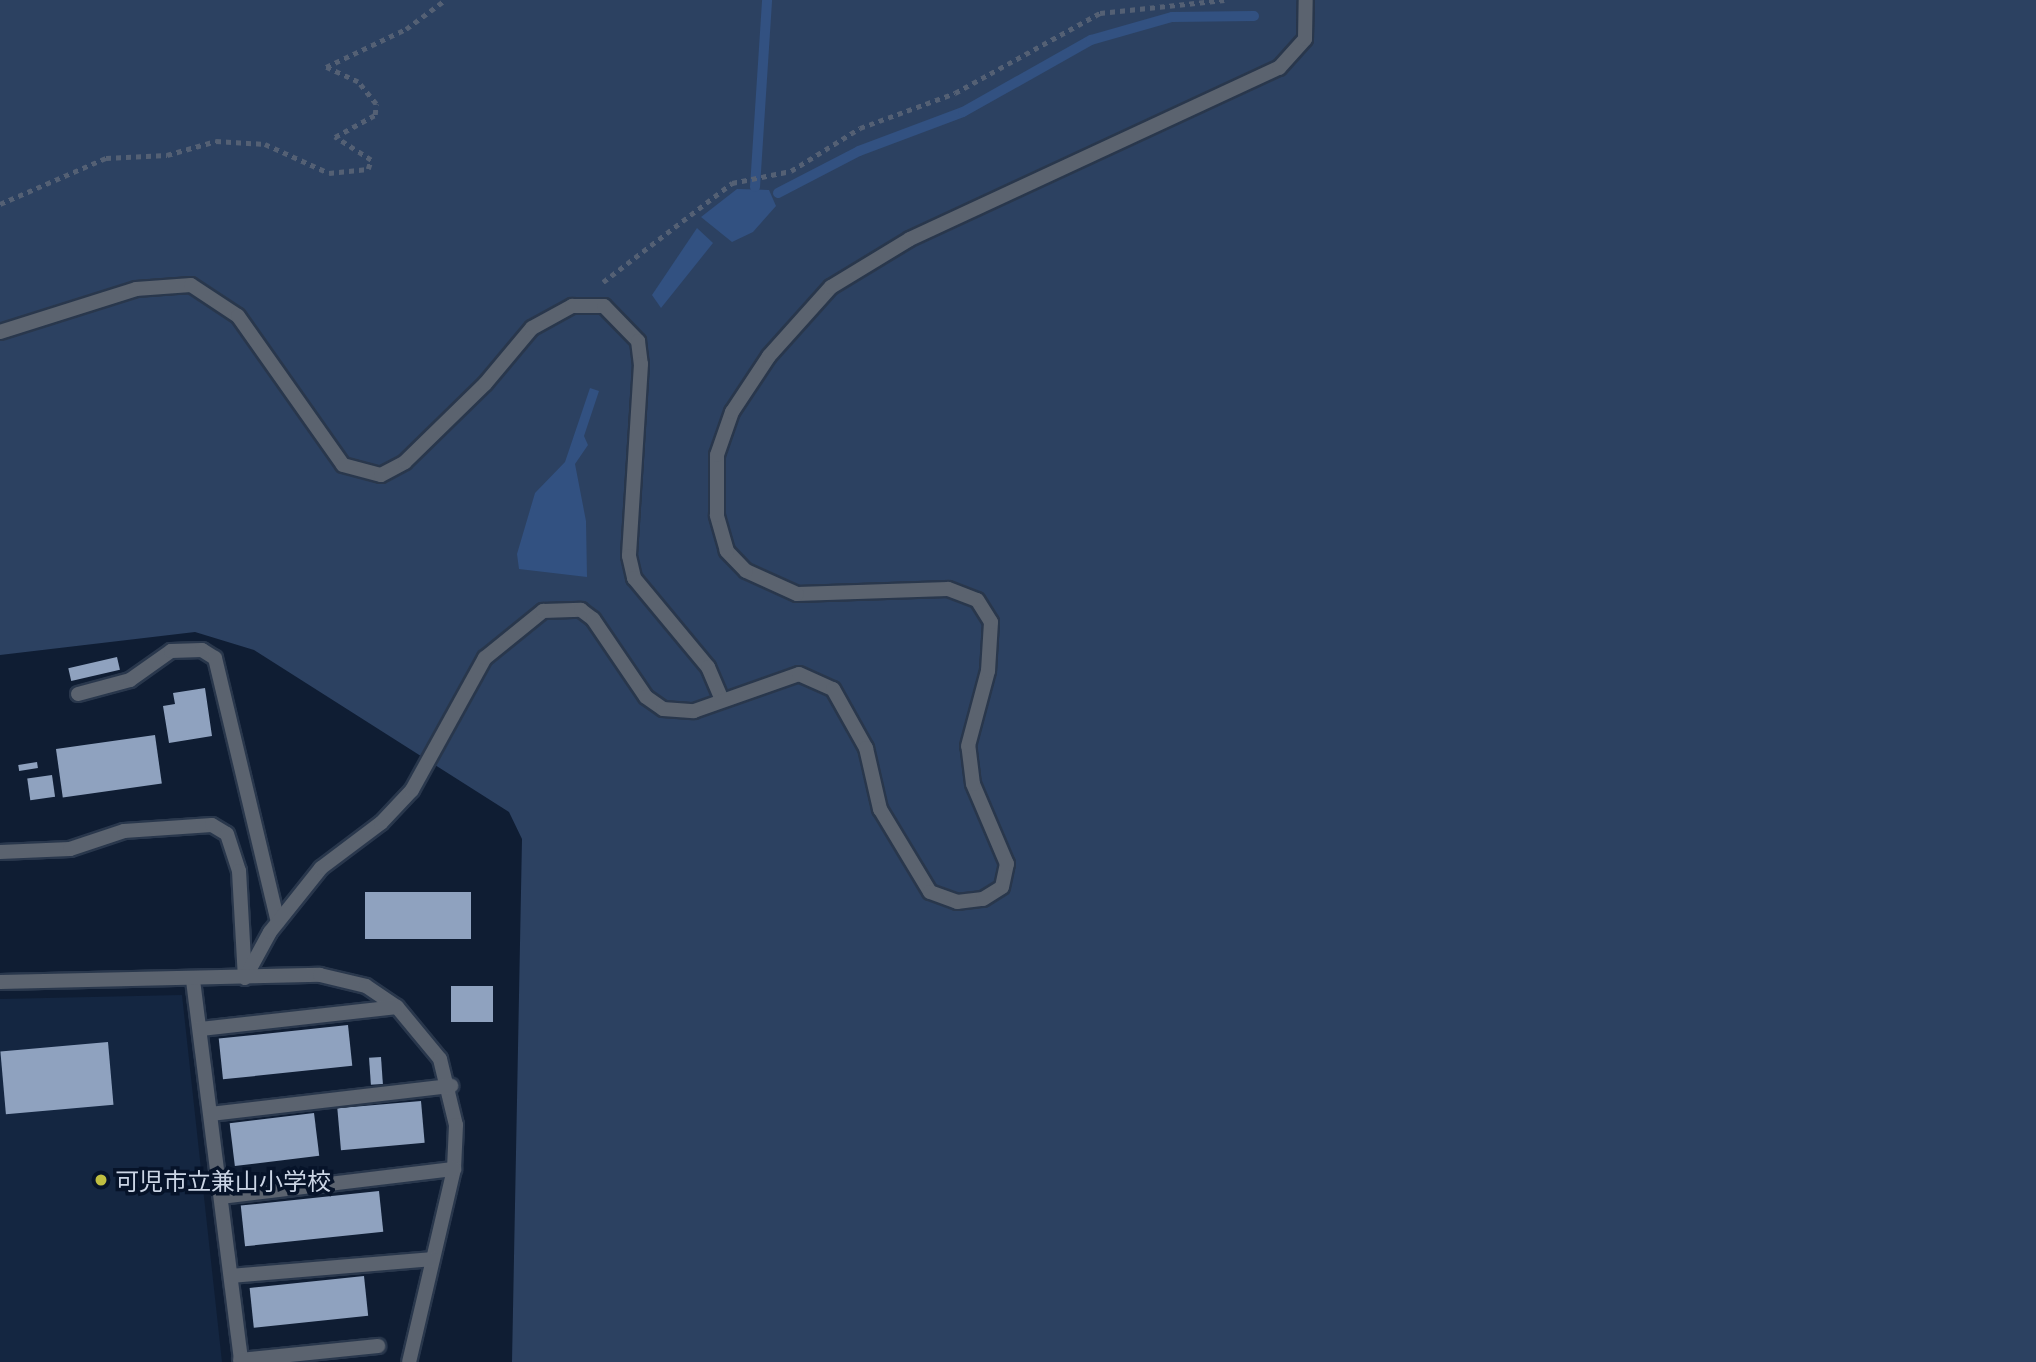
<!DOCTYPE html>
<meta charset="utf-8">
<style>
body{margin:0}
#map{position:relative;width:2036px;height:1362px;overflow:hidden;background:#0f1d33;font-family:Georgia,"Noto Sans JP",serif}
div>[style]{position:absolute}
.built>*{inset:0;background:#142641}
.green>*{inset:0;background:#2c4161}
.water>*{inset:0;background:#325181}
.stream>*{height:10px;margin:-5px;padding:0 5px;transform-origin:5px;border-radius:5px;background:#325181}
.building>*{inset:0;background:#8fa2bf;transform-origin:0 0}
.path>*{height:4.5px;margin-top:-2.25px;transform-origin:0;background:repeating-linear-gradient(90deg,#546074 0 5px,transparent 0 10px)}
.roads{filter:drop-shadow(2px 0 #29374c) drop-shadow(-2px 0 #29374c) drop-shadow(0 2px #29374c) drop-shadow(0 -2px #29374c)}
.street>*{height:14px;margin:-7px;padding:0 7px;transform-origin:7px;border-radius:7px;background:#5b636f}
.dots>*{width:19px;height:19px;translate:-50% -50%;box-sizing:border-box;border:4px solid #061329;border-radius:50%}
span{translate:-50% -50%;white-space:nowrap;text-align:center;line-height:1.15;-webkit-text-stroke:7px #061329;paint-order:stroke}
.poi-label{font-size:24px;color:#cbd5e5}
.left{translate:0 -50%;text-align:left}
</style>
<div id="map">
<div class="built">
<i style="clip-path:polygon(182px 995px,222px 1362px,0 1362px,0 999px)"></i>
</div>
<div class="green">
<i style="clip-path:polygon(0 0,2036px 0,2036px 1362px,512px 1362px,522px 839px,509px 812px,254px 650px,195px 632px,0 655px)"></i>
</div>
<div class="water">
<i style="clip-path:polygon(737px 189px,769px 190px,776px 206px,753px 232px,732px 242px,701px 217px)"></i>
<i style="clip-path:polygon(697px 228px,713px 243px,661px 308px,652px 295px)"></i>
<i style="clip-path:polygon(590px 388px,599px 391px,584px 436px,588px 445px,575px 464px,586px 521px,587px 577px,519px 569px,517px 554px,535px 493px,565px 462px)"></i>
</div>
<div class="stream">
<i style="left:755px;top:187px;width:187px;rotate:-86.3deg"></i>
<i style="left:778px;top:193px;width:91px;rotate:-27.4deg"></i>
<i style="left:859px;top:151px;width:111px;rotate:-20.6deg"></i>
<i style="left:963px;top:112px;width:147px;rotate:-29.4deg"></i>
<i style="left:1091px;top:40px;width:84px;rotate:-15.9deg"></i>
<i style="left:1172px;top:17px;width:82px;rotate:-0.7deg"></i>
</div>
<div class="building">
<i style="left:117px;top:657px;width:13px;height:50px;rotate:77deg"></i>
<i style="clip-path:polygon(205px 688px,212px 736px,169px 743px,163px 706px,175px 704px,173px 693px)"></i>
<i style="left:155px;top:735px;width:49px;height:100px;rotate:82deg"></i>
<i style="left:37px;top:762px;width:6px;height:19px;rotate:81deg"></i>
<i style="left:52px;top:775px;width:22px;height:25px;rotate:82deg"></i>
<i style="left:365px;top:892px;width:106px;height:47px"></i>
<i style="left:451px;top:986px;width:42px;height:36px"></i>
<i style="left:348px;top:1025px;width:41px;height:130px;rotate:84deg"></i>
<i style="left:108px;top:1042px;width:63px;height:108px;rotate:85deg"></i>
<i style="left:381px;top:1057px;width:27px;height:12px;rotate:86deg"></i>
<i style="left:421px;top:1101px;width:42px;height:84px;rotate:85deg"></i>
<i style="left:314px;top:1113px;width:43px;height:85px;rotate:83deg"></i>
<i style="left:379px;top:1191px;width:41px;height:139px;rotate:84deg"></i>
<i style="left:364px;top:1276px;width:40px;height:115px;rotate:84deg"></i>
</div>
<div class="path">
<i style="left:0;top:204px;width:116px;rotate:-23.5deg"></i>
<i style="left:106px;top:158px;width:61px;rotate:-2.8deg"></i>
<i style="left:167px;top:155px;width:51px;rotate:-15.9deg"></i>
<i style="left:216px;top:141px;width:49px;rotate:3.5deg"></i>
<i style="left:265px;top:144px;width:70px;rotate:24.4deg"></i>
<i style="left:329px;top:173px;width:39px;rotate:-6deg"></i>
<i style="left:368px;top:169px;width:9px;rotate:-72deg"></i>
<i style="left:371px;top:160px;width:43px;rotate:-147.4deg"></i>
<i style="left:335px;top:137px;width:46px;rotate:-28.8deg"></i>
<i style="left:375px;top:115px;width:11px;rotate:-85deg"></i>
<i style="left:376px;top:104px;width:28px;rotate:-129deg"></i>
<i style="left:358px;top:82px;width:35px;rotate:-155deg"></i>
<i style="left:326px;top:67px;width:89px;rotate:-25.4deg"></i>
<i style="left:406px;top:29px;width:49px;rotate:-36.6deg"></i>
<i style="left:603px;top:282px;width:163px;rotate:-37.5deg"></i>
<i style="left:732px;top:183px;width:60px;rotate:-11.5deg"></i>
<i style="left:791px;top:171px;width:81px;rotate:-31.9deg"></i>
<i style="left:860px;top:128px;width:101px;rotate:-20.2deg"></i>
<i style="left:955px;top:93px;width:166px;rotate:-28.9deg"></i>
<i style="left:1100px;top:13px;width:125px;rotate:-6deg"></i>
</div>
<div class="roads">
<div class="street">
<i style="left:0;top:332px;width:143px;rotate:-17.5deg"></i>
<i style="left:136px;top:289px;width:55px;rotate:-4.2deg"></i>
<i style="left:191px;top:285px;width:56px;rotate:33.4deg"></i>
<i style="left:238px;top:316px;width:182px;rotate:54.8deg"></i>
<i style="left:343px;top:465px;width:39px;rotate:15deg"></i>
<i style="left:381px;top:475px;width:27px;rotate:-28deg"></i>
<i style="left:405px;top:462px;width:112px;rotate:-44.3deg"></i>
<i style="left:485px;top:384px;width:73px;rotate:-50deg"></i>
<i style="left:532px;top:328px;width:46px;rotate:-28.8deg"></i>
<i style="left:572px;top:306px;width:32px"></i>
<i style="left:604px;top:306px;width:49px;rotate:45.8deg"></i>
<i style="left:638px;top:341px;width:23px;rotate:83deg"></i>
<i style="left:641px;top:364px;width:192px;rotate:93.6deg"></i>
<i style="left:629px;top:556px;width:23px;rotate:77deg"></i>
<i style="left:634px;top:578px;width:116px;rotate:50.3deg"></i>
<i style="left:708px;top:667px;width:34px;rotate:67deg"></i>
<i style="left:78px;top:694px;width:54px;rotate:-15.1deg"></i>
<i style="left:130px;top:680px;width:50px;rotate:-35.3deg"></i>
<i style="left:171px;top:651px;width:31px;rotate:-2deg"></i>
<i style="left:202px;top:650px;width:15px;rotate:32deg"></i>
<i style="left:215px;top:658px;width:271px;rotate:76.6deg"></i>
<i style="left:0;top:852px;width:70px;rotate:-2.5deg"></i>
<i style="left:70px;top:849px;width:57px;rotate:-18.4deg"></i>
<i style="left:124px;top:831px;width:88px;rotate:-3.9deg"></i>
<i style="left:212px;top:825px;width:17px;rotate:31deg"></i>
<i style="left:227px;top:834px;width:39px;rotate:72deg"></i>
<i style="left:239px;top:871px;width:106px;rotate:86.8deg"></i>
<i style="left:245px;top:978px;width:52px;rotate:-61.5deg"></i>
<i style="left:270px;top:932px;width:82px;rotate:-51.4deg"></i>
<i style="left:321px;top:868px;width:75px;rotate:-36.9deg"></i>
<i style="left:381px;top:823px;width:45px;rotate:-46.8deg"></i>
<i style="left:412px;top:790px;width:151px;rotate:-61.1deg"></i>
<i style="left:485px;top:658px;width:75px;rotate:-39deg"></i>
<i style="left:543px;top:611px;width:38px;rotate:-2deg"></i>
<i style="left:581px;top:610px;width:15px;rotate:37deg"></i>
<i style="left:593px;top:619px;width:94px;rotate:55.8deg"></i>
<i style="left:646px;top:697px;width:21px;rotate:35deg"></i>
<i style="left:663px;top:709px;width:31px;rotate:4deg"></i>
<i style="left:694px;top:711px;width:111px;rotate:-19.4deg"></i>
<i style="left:799px;top:674px;width:37px;rotate:24deg"></i>
<i style="left:833px;top:689px;width:68px;rotate:60.8deg"></i>
<i style="left:866px;top:748px;width:63px;rotate:77.1deg"></i>
<i style="left:880px;top:809px;width:97px;rotate:58.9deg"></i>
<i style="left:930px;top:892px;width:29px;rotate:20deg"></i>
<i style="left:957px;top:902px;width:26px;rotate:-7deg"></i>
<i style="left:983px;top:899px;width:22px;rotate:-32deg"></i>
<i style="left:1002px;top:887px;width:24px;rotate:-78deg"></i>
<i style="left:1007px;top:864px;width:87px;rotate:-113deg"></i>
<i style="left:973px;top:784px;width:38px;rotate:-97deg"></i>
<i style="left:968px;top:746px;width:78px;rotate:-75.1deg"></i>
<i style="left:988px;top:671px;width:49px;rotate:-86.5deg"></i>
<i style="left:991px;top:622px;width:26px;rotate:-122deg"></i>
<i style="left:977px;top:600px;width:31px;rotate:-159deg"></i>
<i style="left:948px;top:589px;width:151px;rotate:178.1deg"></i>
<i style="left:797px;top:594px;width:56px;rotate:-155.7deg"></i>
<i style="left:746px;top:571px;width:28px;rotate:-134deg"></i>
<i style="left:727px;top:551px;width:37px;rotate:-106deg"></i>
<i style="left:717px;top:515px;width:60px;rotate:-90deg"></i>
<i style="left:717px;top:455px;width:46px;rotate:-70.8deg"></i>
<i style="left:732px;top:412px;width:67px;rotate:-56.5deg"></i>
<i style="left:769px;top:356px;width:93px;rotate:-48.1deg"></i>
<i style="left:831px;top:287px;width:92px;rotate:-31.3deg"></i>
<i style="left:910px;top:239px;width:407px;rotate:-24.9deg"></i>
<i style="left:1279px;top:68px;width:39px;rotate:-48deg"></i>
<i style="left:1305px;top:39px;width:39px;rotate:-89deg"></i>
<i style="left:193px;top:980px;width:385px;rotate:82.8deg"></i>
<i style="left:0;top:982px;width:320px;rotate:-1.3deg"></i>
<i style="left:320px;top:975px;width:47px;rotate:13.4deg"></i>
<i style="left:366px;top:986px;width:37px;rotate:34deg"></i>
<i style="left:397px;top:1007px;width:67px;rotate:50.4deg"></i>
<i style="left:440px;top:1059px;width:68px;rotate:76.4deg"></i>
<i style="left:456px;top:1125px;width:44px;rotate:92.6deg"></i>
<i style="left:454px;top:1169px;width:198px;rotate:103.1deg"></i>
<i style="left:201px;top:1029px;width:197px;rotate:-6.4deg"></i>
<i style="left:211px;top:1114px;width:242px;rotate:-6.7deg"></i>
<i style="left:221px;top:1197px;width:235px;rotate:-6.9deg"></i>
<i style="left:231px;top:1276px;width:202px;rotate:-4.8deg"></i>
<i style="left:240px;top:1360px;width:139px;rotate:-5.8deg"></i>
</div>
</div>
<div class="dots">
<i style="left:101px;top:1180px;background:#bfbe41"></i>
</div>
<div class="poi-label">
<span class="left" style="left:115px;top:1180px">可児市立兼山小学校</span>
</div>
</div>
